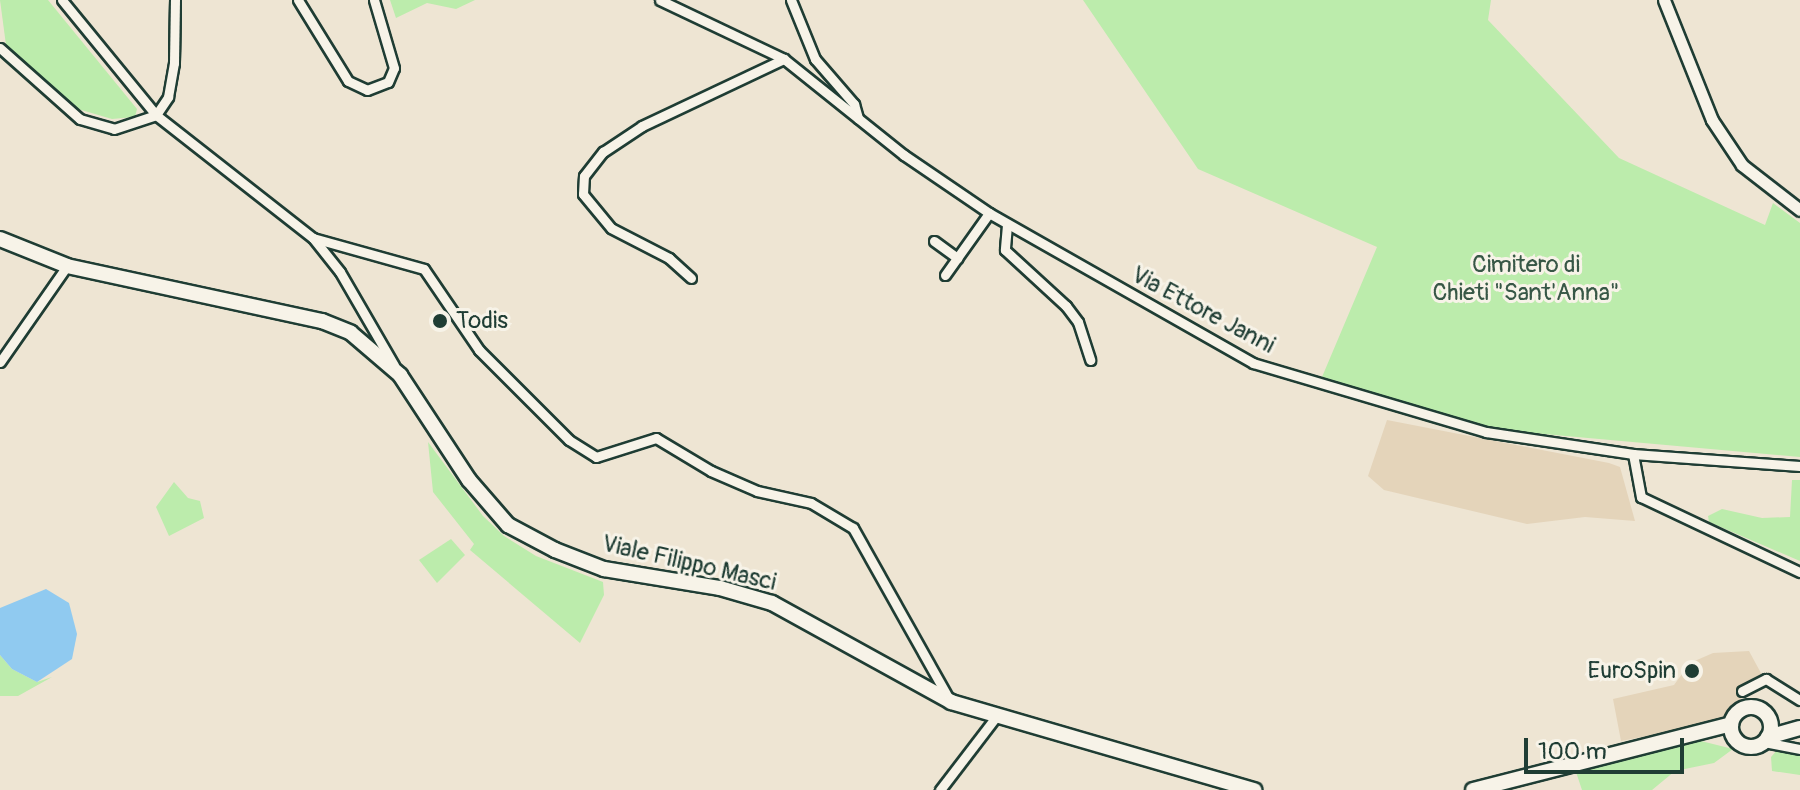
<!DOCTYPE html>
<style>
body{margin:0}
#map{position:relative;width:1800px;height:790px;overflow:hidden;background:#eee5d3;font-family:Pangolin,sans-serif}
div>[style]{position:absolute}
.built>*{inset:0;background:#e4d4ba}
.green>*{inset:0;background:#bcecac}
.water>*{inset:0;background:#90caf0}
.roads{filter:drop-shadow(2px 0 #1f3d34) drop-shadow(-2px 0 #1f3d34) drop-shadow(0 2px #1f3d34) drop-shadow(0 -2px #1f3d34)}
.minor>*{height:9px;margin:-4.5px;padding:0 4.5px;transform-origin:4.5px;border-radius:4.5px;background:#f7f3e8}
.tertiary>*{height:11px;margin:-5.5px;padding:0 5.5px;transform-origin:5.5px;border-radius:5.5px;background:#f7f3e8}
.primary>*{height:14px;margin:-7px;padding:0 7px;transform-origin:7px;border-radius:7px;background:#f7f3e8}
.primary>.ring{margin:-7px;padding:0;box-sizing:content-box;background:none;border:14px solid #f7f3e8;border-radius:50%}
.dots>*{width:22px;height:22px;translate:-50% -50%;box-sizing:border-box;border:4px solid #f7f3e8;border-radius:50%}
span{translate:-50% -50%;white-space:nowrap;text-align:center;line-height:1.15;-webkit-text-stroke:6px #f7f3e8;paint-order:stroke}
.park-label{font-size:24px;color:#375746}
.street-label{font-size:24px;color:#1f3d34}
.poi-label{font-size:24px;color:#1f3d34}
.left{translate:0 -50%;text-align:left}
.right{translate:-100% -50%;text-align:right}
.scale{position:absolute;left:1524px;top:738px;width:160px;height:36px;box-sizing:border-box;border:4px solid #1f3d34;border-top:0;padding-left:10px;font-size:24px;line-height:28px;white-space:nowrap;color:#1f3d34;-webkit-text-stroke:6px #f7f3e8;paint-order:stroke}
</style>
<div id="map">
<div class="built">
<i style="clip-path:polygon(1387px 420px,1609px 463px,1620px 467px,1635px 521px,1585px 517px,1527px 524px,1384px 490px,1368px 476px)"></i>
<i style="clip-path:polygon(1749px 651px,1762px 675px,1743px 686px,1740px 708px,1725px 721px,1621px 741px,1613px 699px,1674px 685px,1690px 663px,1713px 653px)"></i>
</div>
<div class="green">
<i style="clip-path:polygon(0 0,48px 0,137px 109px,135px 117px,112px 119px,78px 109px,6px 45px)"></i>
<i style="clip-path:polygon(390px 0,475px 0,456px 9px,427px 3px,396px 18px)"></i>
<i style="clip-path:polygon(1083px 0,1491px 0,1488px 20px,1619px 158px,1765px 225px,1773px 203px,1800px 223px,1800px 457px,1499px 430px,1322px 377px,1377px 247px,1198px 169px)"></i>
<i style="clip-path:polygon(428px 442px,483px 516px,504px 536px,536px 556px,603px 582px,604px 595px,580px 643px,470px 550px,474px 544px,433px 492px)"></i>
<i style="clip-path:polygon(1792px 480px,1800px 480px,1800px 561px,1709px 522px,1708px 516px,1722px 509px,1762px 518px,1790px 517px)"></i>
<i style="clip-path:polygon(174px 482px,188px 498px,200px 501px,204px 518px,169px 536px,156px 507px)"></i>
<i style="clip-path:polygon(451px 539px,465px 555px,437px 583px,419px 560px)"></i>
<i style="clip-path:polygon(0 655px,12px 669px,37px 682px,52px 677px,18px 696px,0 696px)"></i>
<i style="clip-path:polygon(1697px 740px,1733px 749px,1714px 763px,1675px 771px,1652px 790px,1582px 790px,1575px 769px)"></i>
<i style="clip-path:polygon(1778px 749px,1800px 751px,1800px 775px,1772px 771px,1771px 757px)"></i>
</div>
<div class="water">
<i style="clip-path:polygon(46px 589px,69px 603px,77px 634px,72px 659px,37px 682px,12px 669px,0 655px,0 608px)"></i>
</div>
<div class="roads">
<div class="minor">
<i style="left:62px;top:0;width:149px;rotate:50.7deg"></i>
<i style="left:156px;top:115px;width:199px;rotate:38.1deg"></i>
<i style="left:313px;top:238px;width:43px;rotate:51.5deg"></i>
<i style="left:340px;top:272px;width:108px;rotate:59.9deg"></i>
<i style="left:298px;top:0;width:95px;rotate:58.3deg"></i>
<i style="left:348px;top:81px;width:21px;rotate:25deg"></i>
<i style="left:367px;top:90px;width:22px;rotate:-21deg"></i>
<i style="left:388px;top:82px;width:15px;rotate:-67deg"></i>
<i style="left:394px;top:68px;width:71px;rotate:-106.4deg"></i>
<i style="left:660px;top:0;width:137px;rotate:25.4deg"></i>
<i style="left:784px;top:59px;width:154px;rotate:38.7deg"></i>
<i style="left:904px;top:155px;width:103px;rotate:34.3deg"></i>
<i style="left:989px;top:213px;width:304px;rotate:29.6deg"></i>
<i style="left:1253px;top:363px;width:243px;rotate:16.5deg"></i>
<i style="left:1486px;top:432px;width:149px;rotate:8.5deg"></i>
<i style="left:1633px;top:454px;width:167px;rotate:4.1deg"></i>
<i style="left:791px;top:0;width:64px;rotate:67.9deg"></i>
<i style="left:815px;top:59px;width:60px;rotate:49.1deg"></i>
<i style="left:854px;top:104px;width:15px;rotate:74deg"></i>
<i style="left:0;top:48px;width:107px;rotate:41.6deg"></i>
<i style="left:80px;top:119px;width:35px;rotate:16deg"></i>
<i style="left:114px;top:129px;width:44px;rotate:-18.4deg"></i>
<i style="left:156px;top:115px;width:22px;rotate:-56deg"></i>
<i style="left:168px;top:97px;width:35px;rotate:-80deg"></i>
<i style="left:174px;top:63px;width:63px;rotate:-89.1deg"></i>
<i style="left:1007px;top:225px;width:25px;rotate:95deg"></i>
<i style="left:1005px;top:250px;width:83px;rotate:42.6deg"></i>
<i style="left:1066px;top:306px;width:20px;rotate:53deg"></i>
<i style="left:1078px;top:322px;width:40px;rotate:72deg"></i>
<i style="left:313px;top:238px;width:115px;rotate:15.6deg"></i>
<i style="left:424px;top:269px;width:98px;rotate:55.8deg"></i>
<i style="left:479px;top:350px;width:127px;rotate:45deg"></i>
<i style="left:569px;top:440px;width:32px;rotate:32deg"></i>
<i style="left:596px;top:457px;width:63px;rotate:-17.6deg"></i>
<i style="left:656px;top:438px;width:64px;rotate:31deg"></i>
<i style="left:711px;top:471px;width:50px;rotate:23.5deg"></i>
<i style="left:757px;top:491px;width:55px;rotate:12.5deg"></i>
<i style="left:811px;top:503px;width:49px;rotate:30.8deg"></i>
<i style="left:853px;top:528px;width:196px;rotate:60.7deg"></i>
<i style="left:934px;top:241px;width:29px;rotate:36deg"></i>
<i style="left:945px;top:275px;width:76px;rotate:-54.6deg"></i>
<i style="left:691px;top:278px;width:30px;rotate:-138deg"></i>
<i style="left:669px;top:258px;width:65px;rotate:-152.7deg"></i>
<i style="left:611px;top:228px;width:44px;rotate:-129.5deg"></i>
<i style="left:583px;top:194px;width:18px;rotate:-87deg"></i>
<i style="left:584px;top:176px;width:31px;rotate:-52deg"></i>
<i style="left:603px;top:152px;width:47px;rotate:-33.7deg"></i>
<i style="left:642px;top:126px;width:157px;rotate:-25.3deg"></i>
<i style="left:0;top:362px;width:117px;rotate:-55.1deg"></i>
<i style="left:1633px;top:454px;width:44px;rotate:79.5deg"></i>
<i style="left:1641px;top:497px;width:176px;rotate:25.3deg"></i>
<i style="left:1742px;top:691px;width:27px;rotate:-27deg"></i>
<i style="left:1766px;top:679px;width:40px;rotate:32deg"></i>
<i style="left:1764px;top:742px;width:37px;rotate:11deg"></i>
<i style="left:940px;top:790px;width:91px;rotate:-52.6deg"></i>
</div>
<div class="tertiary">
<i style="left:1664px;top:0;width:129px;rotate:68.2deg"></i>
<i style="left:1712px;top:120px;width:54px;rotate:56.3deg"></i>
<i style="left:1742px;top:165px;width:73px;rotate:37.8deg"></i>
</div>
<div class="primary">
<i style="left:0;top:239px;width:72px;rotate:21.9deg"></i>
<i style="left:67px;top:266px;width:261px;rotate:12.2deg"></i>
<i style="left:322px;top:321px;width:31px;rotate:22deg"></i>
<i style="left:351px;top:333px;width:65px;rotate:40.6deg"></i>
<i style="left:400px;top:375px;width:126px;rotate:56.7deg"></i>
<i style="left:469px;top:480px;width:60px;rotate:49.1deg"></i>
<i style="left:508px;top:525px;width:53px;rotate:28deg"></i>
<i style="left:555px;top:550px;width:53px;rotate:21.2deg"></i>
<i style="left:604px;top:569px;width:118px;rotate:9.3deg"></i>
<i style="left:720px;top:588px;width:54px;rotate:16.1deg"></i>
<i style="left:772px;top:603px;width:205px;rotate:28.9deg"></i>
<i style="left:951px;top:702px;width:316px;rotate:16.2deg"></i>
<i class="ring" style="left:1731px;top:707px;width:26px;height:26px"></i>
<i style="left:1768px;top:737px;width:33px;rotate:-16deg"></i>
<i style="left:1473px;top:790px;width:266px;rotate:-14.3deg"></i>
</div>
</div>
<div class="dots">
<i style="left:440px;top:321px;background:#1f3d34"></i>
<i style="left:1692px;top:671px;background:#1f3d34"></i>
</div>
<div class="park-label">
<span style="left:1526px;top:279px">Cimitero di<br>Chieti "Sant'Anna"</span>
</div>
<div class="street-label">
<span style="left:1203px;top:310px;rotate:28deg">Via Ettore Janni</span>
<span style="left:689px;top:563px;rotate:13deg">Viale Filippo Masci</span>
</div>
<div class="poi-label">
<span class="left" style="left:456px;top:321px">Todis</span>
<span class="right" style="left:1676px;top:671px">EuroSpin</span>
</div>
<div class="scale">100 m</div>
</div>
